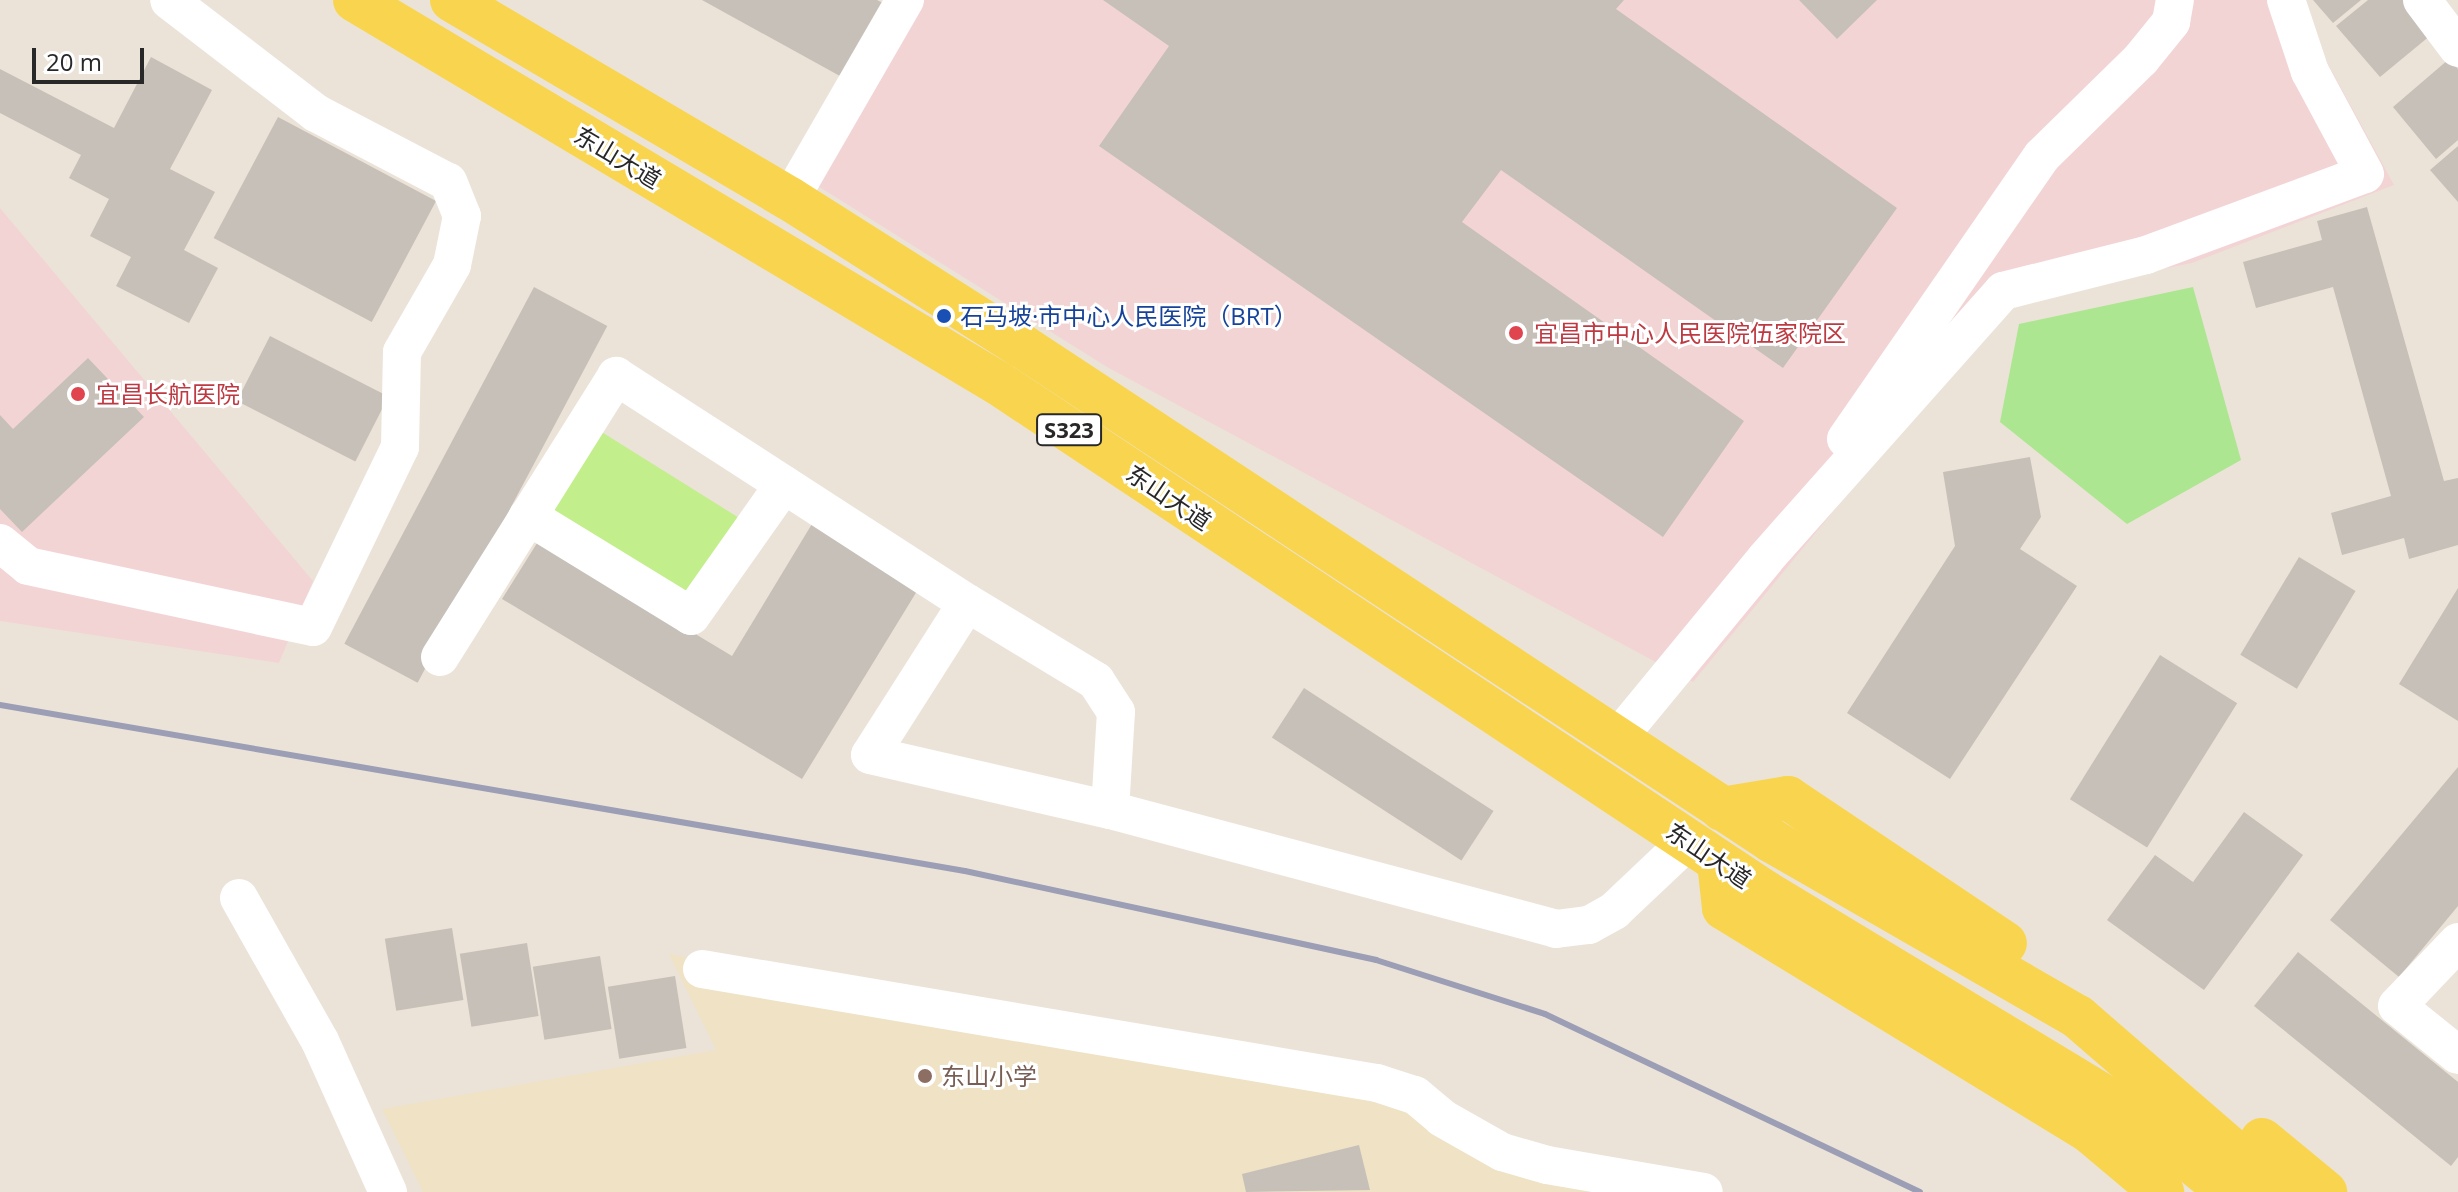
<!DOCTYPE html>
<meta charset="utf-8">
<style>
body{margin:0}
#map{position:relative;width:2458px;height:1192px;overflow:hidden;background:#ebe3d8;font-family:"Open Sans","Noto Sans SC",sans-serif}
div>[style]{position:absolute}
.education>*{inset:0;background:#efe2c5}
.medical>*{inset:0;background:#f3d4d5}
.green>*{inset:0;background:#ace690}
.pitch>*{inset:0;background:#c2ee8b;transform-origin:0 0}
.building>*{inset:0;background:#c6c0b8;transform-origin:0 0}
.minor>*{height:38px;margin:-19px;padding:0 19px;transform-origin:19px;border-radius:19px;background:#fff}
.major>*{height:44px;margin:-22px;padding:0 22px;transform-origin:22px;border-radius:22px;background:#f9d54f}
.rail>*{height:6px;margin:-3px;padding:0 3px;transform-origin:3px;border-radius:3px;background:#9b9eb4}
.dots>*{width:22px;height:22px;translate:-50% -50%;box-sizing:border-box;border:4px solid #fff;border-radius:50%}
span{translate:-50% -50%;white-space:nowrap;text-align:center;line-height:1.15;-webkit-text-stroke:6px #fff;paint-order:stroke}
.shield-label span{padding:2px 6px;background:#fff;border:2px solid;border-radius:6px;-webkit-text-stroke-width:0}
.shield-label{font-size:22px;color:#282828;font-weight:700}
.street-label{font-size:24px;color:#282828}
.transit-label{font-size:24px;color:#164399}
.left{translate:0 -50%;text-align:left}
.health-label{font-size:24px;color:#be3a42}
.education-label{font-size:24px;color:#785e54}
.scale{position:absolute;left:32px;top:48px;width:112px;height:36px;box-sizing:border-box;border:4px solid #282828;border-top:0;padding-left:10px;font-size:24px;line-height:28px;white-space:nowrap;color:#282828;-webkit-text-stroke:6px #fff;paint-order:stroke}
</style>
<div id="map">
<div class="education">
<i style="clip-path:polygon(669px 954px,1406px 1101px,1638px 1192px,423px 1192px,382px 1109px,716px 1050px)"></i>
</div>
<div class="medical">
<i style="clip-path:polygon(897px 0,2293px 0,2394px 185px,2192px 263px,2007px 300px,1693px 682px,1107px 367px,805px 178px)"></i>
<i style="clip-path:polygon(0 208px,313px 581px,279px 663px,0 621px)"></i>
</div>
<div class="green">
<i style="clip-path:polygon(2193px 287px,2241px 460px,2127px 524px,2000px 422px,2019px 324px)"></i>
</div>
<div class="pitch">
<i style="left:600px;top:431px;width:165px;height:101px;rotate:32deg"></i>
</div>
<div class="building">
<i style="clip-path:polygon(702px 0,877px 0,891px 7px,849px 81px)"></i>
<i style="clip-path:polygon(1103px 0,1624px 0,1616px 9px,1897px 208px,1783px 368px,1501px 170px,1462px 222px,1744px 421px,1663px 537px,1099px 146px,1169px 46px)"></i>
<i style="clip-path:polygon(1799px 0,1877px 0,1837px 39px)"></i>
<i style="clip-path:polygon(2313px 0,2361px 0,2333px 23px)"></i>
<i style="clip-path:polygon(2368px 0,2411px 0,2437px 30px,2380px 77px,2336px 26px)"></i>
<i style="clip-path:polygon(151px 57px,212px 90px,170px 169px,215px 192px,184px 250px,218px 268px,189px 323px,116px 286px,131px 257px,90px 236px,109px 199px,69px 178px,81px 155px,0 113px,0 69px,114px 128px)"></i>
<i style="clip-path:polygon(2449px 59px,2458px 69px,2458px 140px,2436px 159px,2393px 107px)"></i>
<i style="left:278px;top:117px;width:179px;height:137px;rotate:28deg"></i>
<i style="clip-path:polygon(2458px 146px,2458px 202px,2430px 170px)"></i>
<i style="clip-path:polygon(2367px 207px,2444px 481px,2458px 478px,2458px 545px,2409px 559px,2404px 538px,2342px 555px,2331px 513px,2391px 496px,2333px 287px,2256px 308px,2243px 262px,2322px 240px,2317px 221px)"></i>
<i style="left:534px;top:287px;width:83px;height:404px;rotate:28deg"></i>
<i style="left:270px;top:336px;width:133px;height:73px;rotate:27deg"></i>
<i style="clip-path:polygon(88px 358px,144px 417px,22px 532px,0 509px,0 415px,13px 429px)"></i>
<i style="clip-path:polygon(2030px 457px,2041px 517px,2020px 549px,2077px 586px,1950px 779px,1847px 713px,1955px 546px,1943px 472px)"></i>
<i style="clip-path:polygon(818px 514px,925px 578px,802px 779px,502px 599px,539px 540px,732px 656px)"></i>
<i style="left:2299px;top:557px;width:66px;height:114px;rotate:31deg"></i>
<i style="clip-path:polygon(2458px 588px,2458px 721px,2399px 684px)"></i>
<i style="left:2160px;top:655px;width:91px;height:170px;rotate:32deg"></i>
<i style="left:1304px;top:688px;width:226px;height:59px;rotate:33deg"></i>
<i style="clip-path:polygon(2458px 767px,2458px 906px,2399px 977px,2330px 920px)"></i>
<i style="clip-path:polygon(2244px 812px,2303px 855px,2204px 990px,2107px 920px,2155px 855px,2193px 882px)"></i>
<i style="left:452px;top:928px;width:73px;height:68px;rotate:81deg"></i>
<i style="left:527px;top:943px;width:74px;height:68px;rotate:81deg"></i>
<i style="clip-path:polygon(2298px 952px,2458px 1082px,2458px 1157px,2451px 1166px,2254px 1006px)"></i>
<i style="left:600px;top:956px;width:74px;height:68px;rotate:81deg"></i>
<i style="left:675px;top:976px;width:73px;height:68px;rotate:81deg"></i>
<i style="clip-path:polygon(1359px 1145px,1370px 1190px,1246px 1192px,1242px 1174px)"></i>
</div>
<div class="minor">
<i style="left:2422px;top:0;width:60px;rotate:53.1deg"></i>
<i style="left:790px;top:199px;width:230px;rotate:-60deg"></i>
<i style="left:1846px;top:439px;width:344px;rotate:-55.3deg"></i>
<i style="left:2042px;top:156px;width:139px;rotate:-44.4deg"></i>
<i style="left:2141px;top:59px;width:48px;rotate:-51deg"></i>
<i style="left:2171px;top:22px;width:22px;rotate:-80deg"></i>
<i style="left:528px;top:516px;width:191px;rotate:31.5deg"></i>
<i style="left:691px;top:616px;width:161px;rotate:-54.8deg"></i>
<i style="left:0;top:543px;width:36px;rotate:39deg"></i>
<i style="left:28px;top:566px;width:291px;rotate:12.1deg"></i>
<i style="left:313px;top:627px;width:200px;rotate:-64.2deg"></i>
<i style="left:400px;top:447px;width:95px;rotate:-88.8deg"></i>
<i style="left:402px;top:352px;width:100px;rotate:-60.1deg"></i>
<i style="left:452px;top:265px;width:50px;rotate:-78.5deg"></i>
<i style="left:462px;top:216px;width:37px;rotate:-112deg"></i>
<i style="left:448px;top:182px;width:149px;rotate:-152.4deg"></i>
<i style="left:316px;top:113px;width:185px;rotate:-142.5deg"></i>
<i style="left:440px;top:657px;width:332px;rotate:-57.9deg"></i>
<i style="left:616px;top:376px;width:418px;rotate:32.9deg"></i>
<i style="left:1617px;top:739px;width:234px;rotate:-50.5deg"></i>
<i style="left:1766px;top:558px;width:357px;rotate:-48.4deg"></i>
<i style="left:2003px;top:291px;width:147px;rotate:-14.1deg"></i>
<i style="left:2146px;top:255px;width:233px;rotate:-20.3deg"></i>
<i style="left:2365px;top:174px;width:116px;rotate:-118.3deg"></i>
<i style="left:2310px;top:72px;width:76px;rotate:-108.4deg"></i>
<i style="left:1110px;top:810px;width:98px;rotate:-86.5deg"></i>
<i style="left:1116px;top:712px;width:37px;rotate:-123deg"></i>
<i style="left:1096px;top:681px;width:151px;rotate:-148.8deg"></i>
<i style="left:967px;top:603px;width:180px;rotate:122.5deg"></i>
<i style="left:870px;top:755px;width:246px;rotate:12.9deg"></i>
<i style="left:1110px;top:810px;width:462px;rotate:14.9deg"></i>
<i style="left:1556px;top:929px;width:33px;rotate:-7deg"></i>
<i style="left:1589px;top:925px;width:29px;rotate:-29deg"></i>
<i style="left:1614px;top:911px;width:102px;rotate:-43.4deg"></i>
<i style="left:239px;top:898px;width:164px;rotate:60.5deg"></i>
<i style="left:320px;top:1041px;width:166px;rotate:65.8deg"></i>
<i style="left:2458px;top:942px;width:88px;rotate:133.6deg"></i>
<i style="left:2397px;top:1006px;width:78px;rotate:38.8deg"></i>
<i style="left:702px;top:969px;width:685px;rotate:9.59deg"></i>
<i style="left:1377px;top:1083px;width:40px;rotate:18deg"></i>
<i style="left:1415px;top:1095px;width:35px;rotate:40deg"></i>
<i style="left:1442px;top:1118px;width:69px;rotate:29.5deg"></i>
<i style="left:1502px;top:1152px;width:47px;rotate:16.1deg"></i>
<i style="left:1547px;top:1165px;width:159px;rotate:9.8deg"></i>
</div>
<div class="major">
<i style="left:355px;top:0;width:748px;rotate:30.78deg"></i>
<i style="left:998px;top:383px;width:921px;rotate:33.57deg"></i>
<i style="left:1765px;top:892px;width:428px;rotate:31.1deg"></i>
<i style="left:2132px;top:1113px;width:125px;rotate:39.2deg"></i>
<i style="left:452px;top:0;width:392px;rotate:30.5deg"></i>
<i style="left:790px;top:199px;width:275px;rotate:32.4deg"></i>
<i style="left:1022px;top:346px;width:899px;rotate:33.42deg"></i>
<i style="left:1772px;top:841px;width:353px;rotate:29.9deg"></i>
<i style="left:2078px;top:1017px;width:267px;rotate:40.9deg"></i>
<i style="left:1722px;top:809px;width:67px;rotate:-9.5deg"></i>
<i style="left:1788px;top:798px;width:261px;rotate:33.8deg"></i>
<i style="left:1719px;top:862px;width:46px;rotate:83.8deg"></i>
<i style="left:1724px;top:908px;width:426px;rotate:31.4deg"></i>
<i style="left:2088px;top:1130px;width:97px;rotate:40deg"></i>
<i style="left:2262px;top:1140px;width:82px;rotate:39.5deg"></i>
</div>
<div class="rail">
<i style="left:0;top:705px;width:979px;rotate:9.76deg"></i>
<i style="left:965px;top:871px;width:421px;rotate:12.2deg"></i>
<i style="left:1376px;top:960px;width:177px;rotate:17.7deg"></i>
<i style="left:1545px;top:1014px;width:415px;rotate:25.4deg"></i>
</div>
<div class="dots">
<i style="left:944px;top:316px;background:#1a4fb4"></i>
<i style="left:1516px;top:333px;background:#e0444e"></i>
<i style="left:78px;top:394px;background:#e0444e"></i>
<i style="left:925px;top:1076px;background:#8d6e63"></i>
</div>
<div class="shield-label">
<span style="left:1069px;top:430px">S323</span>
</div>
<div class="street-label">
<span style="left:618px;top:157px;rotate:31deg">东山大道</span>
<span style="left:1169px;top:497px;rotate:34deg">东山大道</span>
<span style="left:1709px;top:855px;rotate:34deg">东山大道</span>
</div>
<div class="transit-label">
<span class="left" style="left:960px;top:316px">石马坡·市中心人民医院（BRT）</span>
</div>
<div class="health-label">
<span class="left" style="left:1534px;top:333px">宜昌市中心人民医院伍家院区</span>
<span class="left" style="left:96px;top:394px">宜昌长航医院</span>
</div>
<div class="education-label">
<span class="left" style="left:941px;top:1076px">东山小学</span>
</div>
<div class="scale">20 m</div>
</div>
